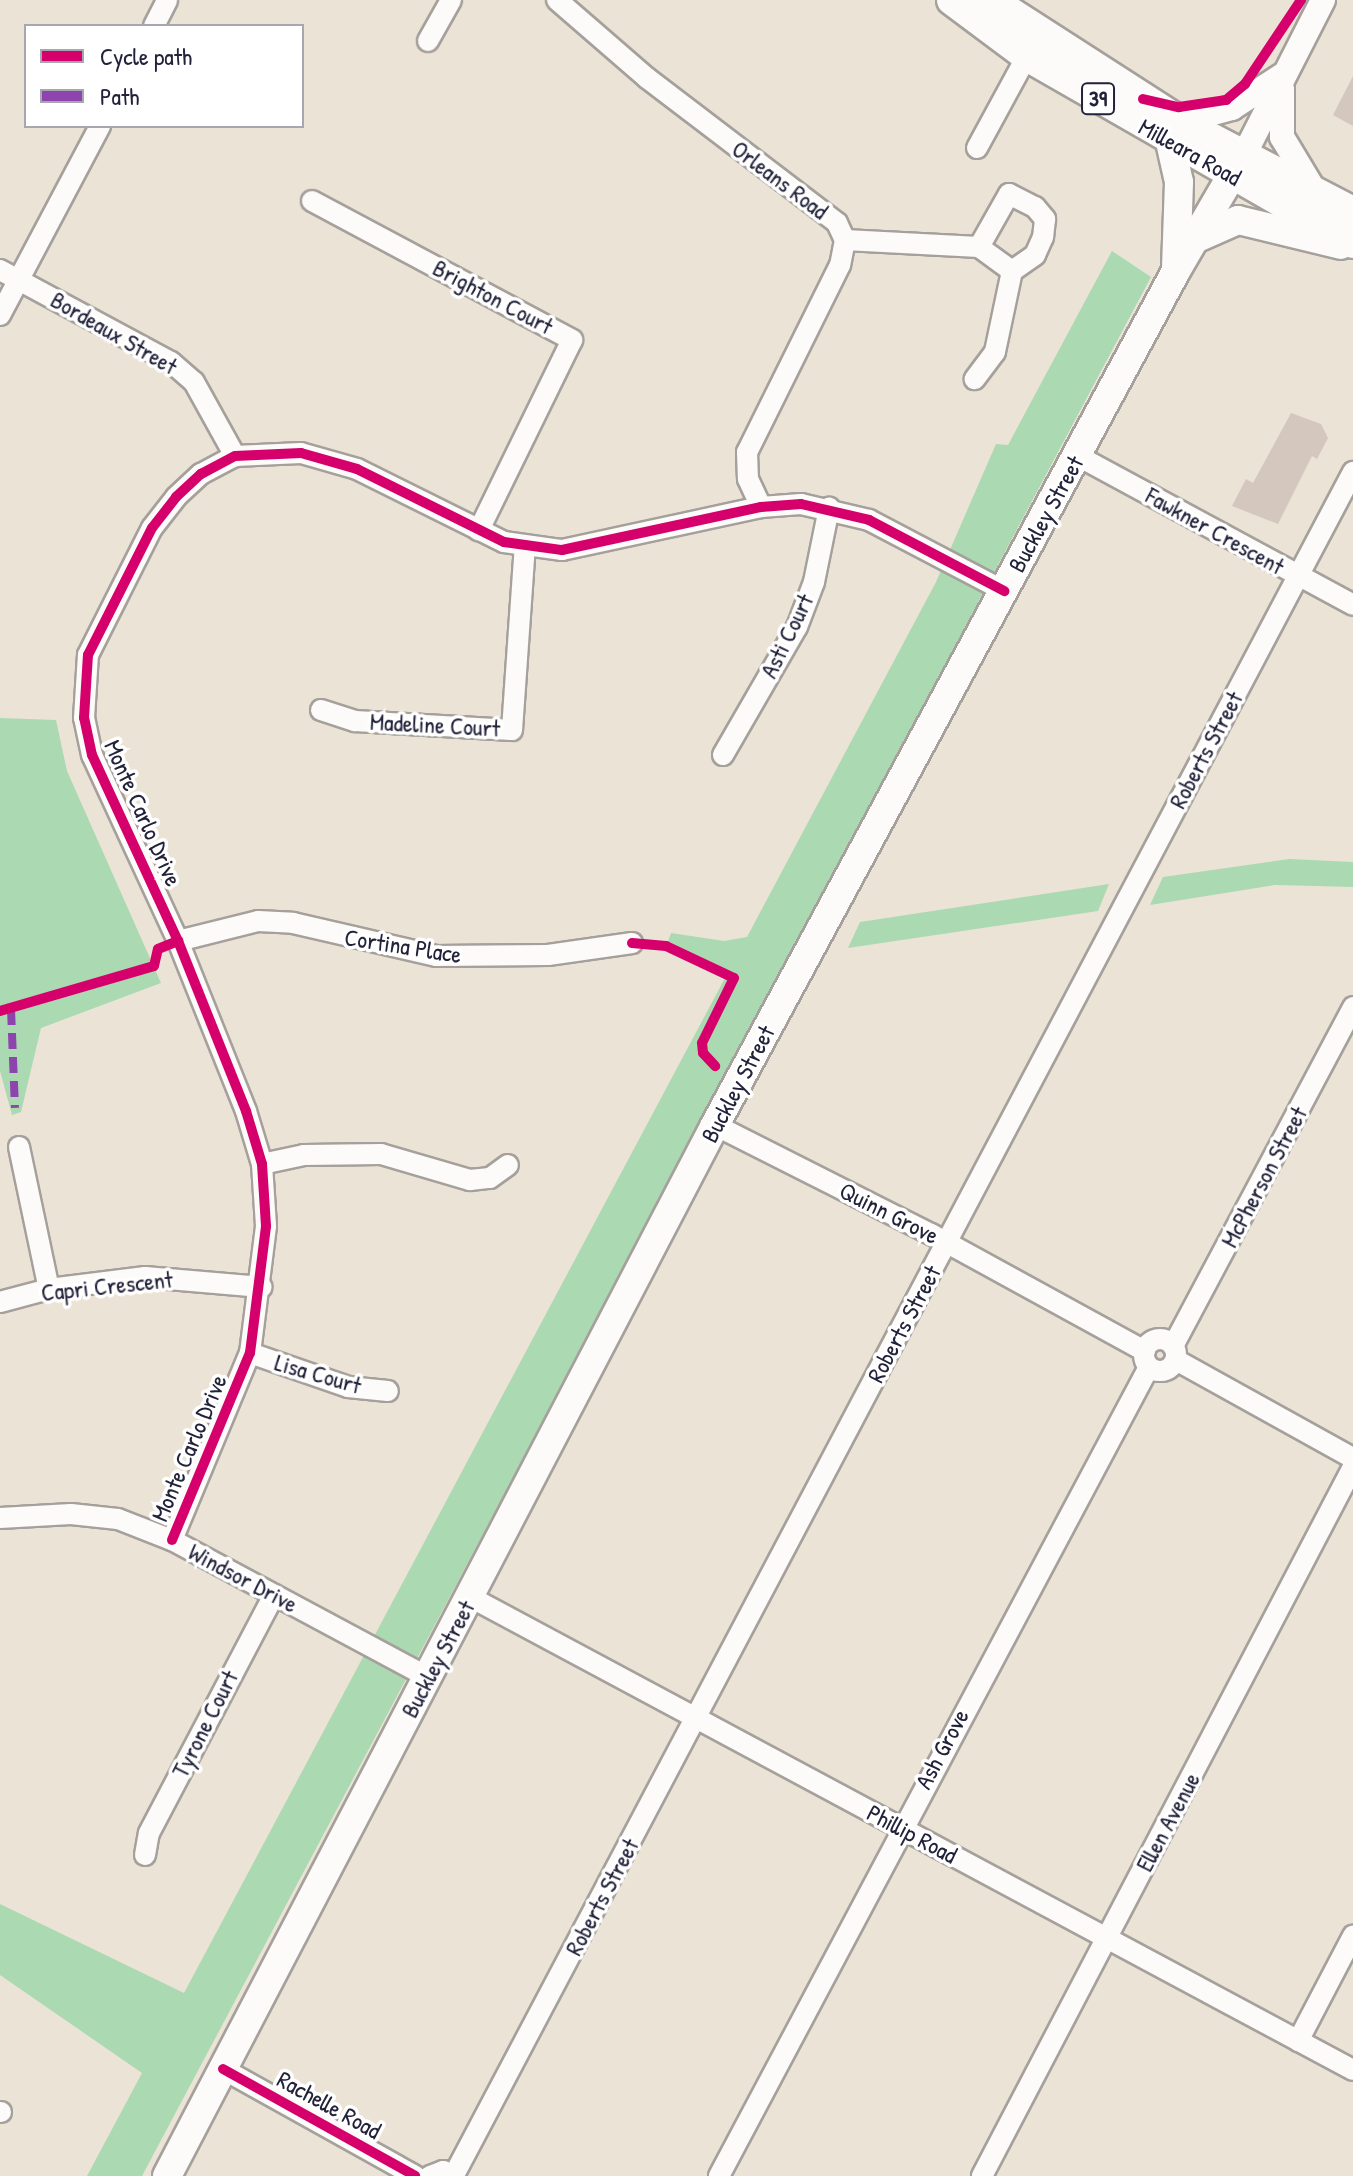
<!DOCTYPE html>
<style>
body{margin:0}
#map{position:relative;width:1353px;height:2176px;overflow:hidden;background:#ebe3d5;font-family:"Patrick Hand",sans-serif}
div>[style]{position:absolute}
.green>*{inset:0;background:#abd9b2}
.building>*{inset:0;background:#d4c7be}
.roads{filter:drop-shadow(2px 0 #a5a09b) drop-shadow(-2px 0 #a5a09b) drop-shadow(0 2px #a5a09b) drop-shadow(0 -2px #a5a09b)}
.minor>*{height:20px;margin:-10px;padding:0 10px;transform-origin:10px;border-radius:10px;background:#fcfbf9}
.minor>.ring{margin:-10px;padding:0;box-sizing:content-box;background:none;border:20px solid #fcfbf9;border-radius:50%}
.tertiary>*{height:24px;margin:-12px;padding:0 12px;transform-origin:12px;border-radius:12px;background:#fcfbf9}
.secondary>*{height:28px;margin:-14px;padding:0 14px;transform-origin:14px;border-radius:14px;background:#fcfbf9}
.primary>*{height:30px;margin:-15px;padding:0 15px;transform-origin:15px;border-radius:15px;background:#fcfbf9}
.quiet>*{height:8px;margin-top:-4px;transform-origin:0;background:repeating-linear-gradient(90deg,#8e44ad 0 16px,transparent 0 24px)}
.cycleway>*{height:10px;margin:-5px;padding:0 5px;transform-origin:5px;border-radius:5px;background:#d6006c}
span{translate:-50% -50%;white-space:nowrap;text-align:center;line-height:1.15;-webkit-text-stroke:7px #fff;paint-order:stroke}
.shield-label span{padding:2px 6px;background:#fff;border:2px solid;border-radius:6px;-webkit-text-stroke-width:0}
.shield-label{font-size:22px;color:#22223b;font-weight:700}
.street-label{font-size:24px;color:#22223b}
.legend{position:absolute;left:24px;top:24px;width:280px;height:104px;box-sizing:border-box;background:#fff;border:2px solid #a7a7b1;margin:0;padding:10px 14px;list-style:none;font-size:24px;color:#22223b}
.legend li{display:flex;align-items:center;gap:16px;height:40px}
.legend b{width:40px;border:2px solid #a7a7b1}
</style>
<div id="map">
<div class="green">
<i style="clip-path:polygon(1112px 251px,1151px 277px,142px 2176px,87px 2176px,142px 2073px,0 1975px,0 1904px,184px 1993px,725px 978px,665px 950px,671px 933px,724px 941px,747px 937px,936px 582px,996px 444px,1008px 445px)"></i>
<i style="clip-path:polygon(0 718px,56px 720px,67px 771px,161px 983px,41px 1028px,21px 1112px,12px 1115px,0 1071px)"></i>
<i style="clip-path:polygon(1289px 859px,1353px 862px,1353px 887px,1275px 885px,1150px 905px,1163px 877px)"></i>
<i style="clip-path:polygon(1109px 884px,1098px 911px,848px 948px,860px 922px)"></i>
</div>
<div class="building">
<i style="clip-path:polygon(1353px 76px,1353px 126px,1333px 115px)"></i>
<i style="clip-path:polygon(1291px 413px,1321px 424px,1328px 438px,1317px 459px,1312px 456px,1278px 524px,1232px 506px,1246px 479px,1253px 483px)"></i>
</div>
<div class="roads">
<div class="minor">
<i style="left:557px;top:0;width:119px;rotate:40.9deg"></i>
<i style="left:647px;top:78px;width:239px;rotate:37.3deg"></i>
<i style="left:837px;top:223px;width:19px;rotate:65deg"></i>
<i style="left:845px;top:240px;width:25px;rotate:101deg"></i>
<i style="left:840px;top:265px;width:209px;rotate:116.4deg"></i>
<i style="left:747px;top:452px;width:27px;rotate:88deg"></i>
<i style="left:748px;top:479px;width:31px;rotate:65deg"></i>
<i style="left:154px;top:26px;width:29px;rotate:-63deg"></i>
<i style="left:428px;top:41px;width:47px;rotate:-60.7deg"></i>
<i style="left:977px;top:148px;width:105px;rotate:-61.5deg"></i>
<i style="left:312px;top:201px;width:295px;rotate:28.1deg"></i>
<i style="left:572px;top:340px;width:212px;rotate:116.1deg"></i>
<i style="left:845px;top:240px;width:134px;rotate:3deg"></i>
<i style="left:979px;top:247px;width:41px;rotate:36deg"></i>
<i style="left:1012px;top:271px;width:83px;rotate:101.9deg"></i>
<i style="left:995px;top:352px;width:34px;rotate:127deg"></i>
<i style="left:979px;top:247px;width:61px;rotate:-60.5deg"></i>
<i style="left:1009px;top:194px;width:29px;rotate:27deg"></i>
<i style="left:1035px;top:207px;width:16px;rotate:50deg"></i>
<i style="left:1045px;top:219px;width:18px;rotate:96deg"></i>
<i style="left:1043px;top:237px;width:20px;rotate:114deg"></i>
<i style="left:1035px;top:255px;width:28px;rotate:145deg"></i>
<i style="left:0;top:270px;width:194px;rotate:28.3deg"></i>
<i style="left:171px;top:362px;width:30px;rotate:41deg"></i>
<i style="left:194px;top:382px;width:85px;rotate:61deg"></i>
<i style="left:0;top:315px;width:214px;rotate:-62.1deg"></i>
<i style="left:1078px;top:456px;width:313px;rotate:28.4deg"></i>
<i style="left:321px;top:710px;width:36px;rotate:18deg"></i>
<i style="left:355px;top:721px;width:157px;rotate:3.3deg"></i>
<i style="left:512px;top:730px;width:184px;rotate:-86deg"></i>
<i style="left:723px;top:755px;width:148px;rotate:-60deg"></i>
<i style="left:797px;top:627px;width:48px;rotate:-69.3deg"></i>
<i style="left:814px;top:582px;width:76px;rotate:-78.5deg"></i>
<i style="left:178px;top:941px;width:82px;rotate:-14deg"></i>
<i style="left:258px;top:921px;width:35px;rotate:3deg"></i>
<i style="left:293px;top:923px;width:147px;rotate:13deg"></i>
<i style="left:436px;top:956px;width:112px;rotate:-0.5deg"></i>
<i style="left:548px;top:955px;width:85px;rotate:-8.1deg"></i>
<i style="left:715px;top:1125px;width:242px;rotate:26.8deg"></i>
<i style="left:931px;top:1234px;width:244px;rotate:28.7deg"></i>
<i style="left:19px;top:1147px;width:145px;rotate:78.1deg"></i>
<i style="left:262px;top:1164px;width:43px;rotate:-12.1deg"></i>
<i style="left:304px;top:1155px;width:77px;rotate:-0.7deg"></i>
<i style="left:381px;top:1154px;width:93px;rotate:16.3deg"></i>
<i style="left:470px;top:1180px;width:20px;rotate:-6deg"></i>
<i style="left:490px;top:1178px;width:22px;rotate:-36deg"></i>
<i style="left:0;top:1302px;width:51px;rotate:-14.9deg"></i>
<i style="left:49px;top:1289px;width:97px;rotate:-7.1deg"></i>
<i style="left:145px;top:1277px;width:117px;rotate:4.9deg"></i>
<i class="ring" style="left:1144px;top:1339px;width:12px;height:12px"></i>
<i style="left:1173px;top:1346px;width:384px;rotate:-62deg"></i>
<i style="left:250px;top:1353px;width:104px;rotate:19.1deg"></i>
<i style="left:348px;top:1387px;width:40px;rotate:5.7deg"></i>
<i style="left:1176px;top:1360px;width:202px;rotate:29deg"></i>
<i style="left:0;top:1518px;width:71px;rotate:-3.2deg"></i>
<i style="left:71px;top:1514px;width:47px;rotate:6.1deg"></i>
<i style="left:118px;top:1519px;width:58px;rotate:21.3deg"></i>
<i style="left:172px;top:1540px;width:289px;rotate:28.2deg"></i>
<i style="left:172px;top:1540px;width:203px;rotate:-67.4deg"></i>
<i style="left:250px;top:1353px;width:128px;rotate:-82.8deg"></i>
<i style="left:266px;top:1226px;width:62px;rotate:-93.7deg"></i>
<i style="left:262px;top:1164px;width:55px;rotate:-106.8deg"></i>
<i style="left:246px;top:1111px;width:183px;rotate:-111.8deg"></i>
<i style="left:178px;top:941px;width:205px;rotate:-114.8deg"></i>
<i style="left:92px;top:755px;width:38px;rotate:-102deg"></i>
<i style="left:84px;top:718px;width:63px;rotate:-86.4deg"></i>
<i style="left:88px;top:655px;width:142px;rotate:-63.3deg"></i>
<i style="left:152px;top:528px;width:39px;rotate:-52deg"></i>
<i style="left:176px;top:497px;width:34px;rotate:-43deg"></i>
<i style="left:201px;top:474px;width:38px;rotate:-28deg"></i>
<i style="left:235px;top:456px;width:66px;rotate:-2.6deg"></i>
<i style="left:301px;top:453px;width:58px;rotate:15.9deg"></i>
<i style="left:357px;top:469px;width:164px;rotate:26.4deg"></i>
<i style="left:504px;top:542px;width:59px;rotate:7.9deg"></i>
<i style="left:562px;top:550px;width:204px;rotate:-12.2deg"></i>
<i style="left:761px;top:507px;width:40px;rotate:-4.3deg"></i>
<i style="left:801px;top:504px;width:70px;rotate:13.2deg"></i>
<i style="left:869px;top:520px;width:153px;rotate:27.7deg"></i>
<i style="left:472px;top:1598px;width:999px;rotate:28.18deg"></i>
<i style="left:145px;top:1855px;width:22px;rotate:-80deg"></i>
<i style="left:149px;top:1833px;width:269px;rotate:-62.3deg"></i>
<i style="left:1298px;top:2041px;width:119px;rotate:-62.4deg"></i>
<i style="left:223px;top:2069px;width:220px;rotate:29.1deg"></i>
<i style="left:0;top:2112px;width:1px"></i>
<i style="left:454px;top:2175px;width:1926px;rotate:-62.17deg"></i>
<i style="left:430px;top:2176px;width:14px;rotate:-21deg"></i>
<i style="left:443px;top:2171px;width:13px;rotate:23deg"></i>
<i style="left:719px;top:2176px;width:916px;rotate:-62.01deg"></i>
<i style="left:982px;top:2176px;width:800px;rotate:-62.38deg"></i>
</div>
<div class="tertiary">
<i style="left:1282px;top:89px;width:48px;rotate:90deg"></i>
<i style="left:1282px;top:137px;width:62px;rotate:58.9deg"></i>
<i style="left:1180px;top:122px;width:54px;rotate:-15.1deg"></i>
<i style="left:1232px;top:108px;width:59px;rotate:-33.1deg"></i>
<i style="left:1244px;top:155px;width:174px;rotate:-63deg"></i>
</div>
<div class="secondary">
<i style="left:1170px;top:142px;width:41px;rotate:77.3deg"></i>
<i style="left:1179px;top:182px;width:84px;rotate:92deg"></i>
<i style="left:1195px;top:239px;width:47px;rotate:-23.8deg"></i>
<i style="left:1238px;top:220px;width:106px;rotate:13.6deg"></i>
<i style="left:167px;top:2176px;width:1185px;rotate:-62.46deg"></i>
<i style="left:715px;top:1125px;width:970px;rotate:-61.64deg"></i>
<i style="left:1176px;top:271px;width:133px;rotate:-59.8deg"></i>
</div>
<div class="primary">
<i style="left:952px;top:0;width:94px;rotate:36.7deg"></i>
<i style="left:1027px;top:56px;width:376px;rotate:29.8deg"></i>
<i style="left:991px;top:0;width:225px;rotate:32.8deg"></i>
<i style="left:1180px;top:122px;width:195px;rotate:27.5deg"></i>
</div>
</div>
<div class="quiet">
<i style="left:11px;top:1009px;width:99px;rotate:87.7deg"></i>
</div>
<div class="cycleway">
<i style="left:1143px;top:99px;width:37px;rotate:13deg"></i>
<i style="left:1179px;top:107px;width:48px;rotate:-8.5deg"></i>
<i style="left:1226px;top:100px;width:25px;rotate:-40deg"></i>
<i style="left:1245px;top:84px;width:101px;rotate:-56.3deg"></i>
<i style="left:632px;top:943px;width:34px;rotate:5deg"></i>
<i style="left:666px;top:946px;width:75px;rotate:25.2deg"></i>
<i style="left:734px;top:978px;width:72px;rotate:116.2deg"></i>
<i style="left:702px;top:1043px;width:10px;rotate:84deg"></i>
<i style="left:703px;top:1053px;width:18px;rotate:47deg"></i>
<i style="left:0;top:1011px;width:160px;rotate:-16.3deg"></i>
<i style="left:154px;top:966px;width:17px;rotate:-77deg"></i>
<i style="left:158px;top:949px;width:22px;rotate:-22deg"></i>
<i style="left:172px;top:1540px;width:203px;rotate:-67.4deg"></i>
<i style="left:250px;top:1353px;width:128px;rotate:-82.8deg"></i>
<i style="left:266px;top:1226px;width:62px;rotate:-93.7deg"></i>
<i style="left:262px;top:1164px;width:55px;rotate:-106.8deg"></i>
<i style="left:246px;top:1111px;width:183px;rotate:-111.8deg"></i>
<i style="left:178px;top:941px;width:205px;rotate:-114.8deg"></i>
<i style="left:92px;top:755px;width:38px;rotate:-102deg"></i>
<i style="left:84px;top:718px;width:63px;rotate:-86.4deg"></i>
<i style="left:88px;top:655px;width:142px;rotate:-63.3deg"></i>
<i style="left:152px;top:528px;width:39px;rotate:-52deg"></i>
<i style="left:176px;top:497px;width:34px;rotate:-43deg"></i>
<i style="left:201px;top:474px;width:38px;rotate:-28deg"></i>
<i style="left:235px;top:456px;width:66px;rotate:-2.6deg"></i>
<i style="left:301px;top:453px;width:58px;rotate:15.9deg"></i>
<i style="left:357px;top:469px;width:164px;rotate:26.4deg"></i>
<i style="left:504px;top:542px;width:59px;rotate:7.9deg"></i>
<i style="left:562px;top:550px;width:204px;rotate:-12.2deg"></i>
<i style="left:761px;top:507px;width:40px;rotate:-4.3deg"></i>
<i style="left:801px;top:504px;width:70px;rotate:13.2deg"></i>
<i style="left:869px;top:520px;width:153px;rotate:27.7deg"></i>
<i style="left:223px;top:2069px;width:220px;rotate:29.1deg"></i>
</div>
<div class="shield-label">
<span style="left:1098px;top:99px">39</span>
</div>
<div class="street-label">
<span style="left:1190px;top:152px;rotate:29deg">Milleara Road</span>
<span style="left:780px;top:180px;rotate:37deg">Orleans Road</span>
<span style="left:493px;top:297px;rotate:28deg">Brighton Court</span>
<span style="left:114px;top:333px;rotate:30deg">Bordeaux Street</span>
<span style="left:1046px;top:514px;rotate:-61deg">Buckley Street</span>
<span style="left:1215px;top:531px;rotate:29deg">Fawkner Crescent</span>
<span style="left:787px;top:636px;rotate:-64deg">Asti Court</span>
<span style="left:435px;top:725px;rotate:3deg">Madeline Court</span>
<span style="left:1206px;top:750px;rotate:-62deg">Roberts Street</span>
<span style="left:143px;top:813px;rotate:66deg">Monte Carlo Drive</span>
<span style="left:403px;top:946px;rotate:9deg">Cortina Place</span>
<span style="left:738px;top:1084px;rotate:-62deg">Buckley Street</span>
<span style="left:1264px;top:1177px;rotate:-62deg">McPherson Street</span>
<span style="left:889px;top:1213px;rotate:27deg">Quinn Grove</span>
<span style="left:107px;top:1286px;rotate:-6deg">Capri Crescent</span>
<span style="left:904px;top:1324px;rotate:-62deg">Roberts Street</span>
<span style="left:318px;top:1374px;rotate:16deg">Lisa Court</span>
<span style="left:189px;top:1448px;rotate:-67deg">Monte Carlo Drive</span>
<span style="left:243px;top:1578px;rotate:28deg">Windsor Drive</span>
<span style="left:438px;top:1659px;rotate:-62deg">Buckley Street</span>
<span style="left:205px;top:1724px;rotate:-63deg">Tyrone Court</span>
<span style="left:942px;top:1749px;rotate:-62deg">Ash Grove</span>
<span style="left:1168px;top:1822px;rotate:-62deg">Ellen Avenue</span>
<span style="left:912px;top:1834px;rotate:28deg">Phillip Road</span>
<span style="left:602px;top:1897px;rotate:-62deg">Roberts Street</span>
<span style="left:329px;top:2105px;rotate:29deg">Rachelle Road</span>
</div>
<ul class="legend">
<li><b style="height:10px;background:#d6006c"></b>Cycle path</li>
<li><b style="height:10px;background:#8e44ad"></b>Path</li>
</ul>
</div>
